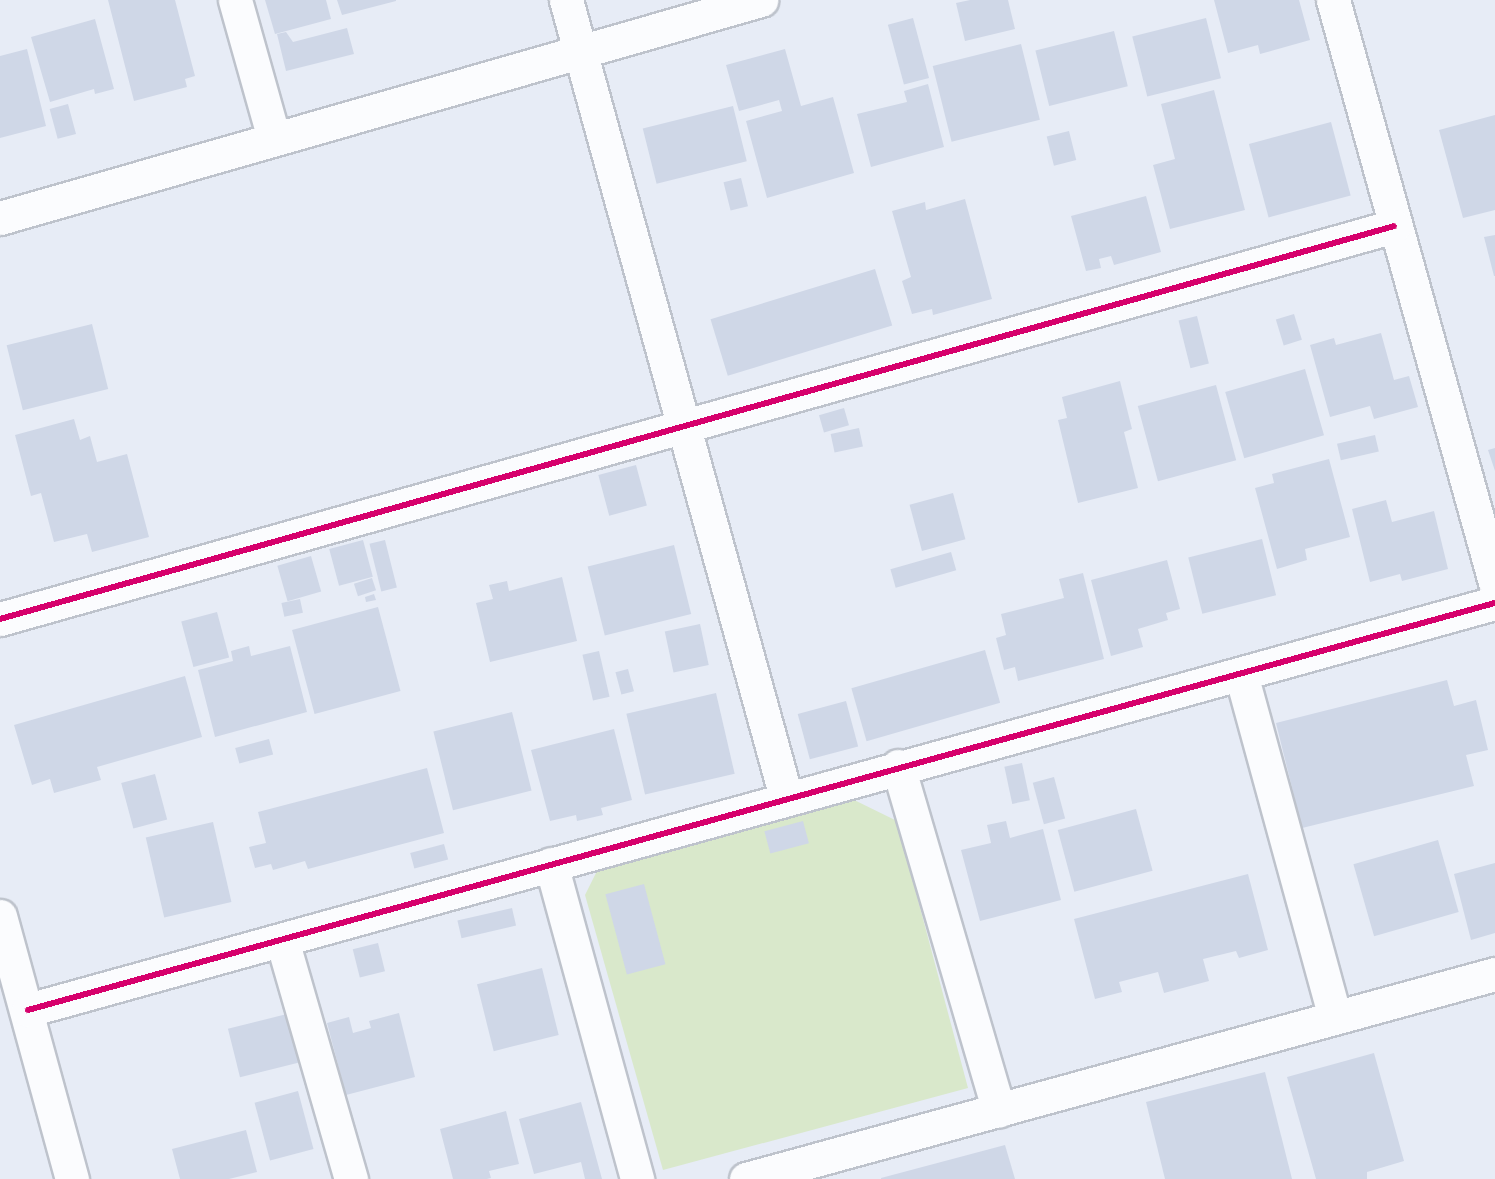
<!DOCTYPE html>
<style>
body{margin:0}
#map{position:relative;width:1495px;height:1179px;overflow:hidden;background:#e7ecf6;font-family:"DM Sans",sans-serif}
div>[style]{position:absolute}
.green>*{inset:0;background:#d9e8cb}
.building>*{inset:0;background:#cfd7e7;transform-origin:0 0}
.roads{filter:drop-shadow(2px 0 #bec3cc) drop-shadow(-2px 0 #bec3cc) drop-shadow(0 2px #bec3cc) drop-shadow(0 -2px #bec3cc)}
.minor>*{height:33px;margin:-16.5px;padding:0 16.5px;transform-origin:16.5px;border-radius:16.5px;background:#fbfcfe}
.cycleway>*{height:6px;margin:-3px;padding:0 3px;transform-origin:3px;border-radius:3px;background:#d6006c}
span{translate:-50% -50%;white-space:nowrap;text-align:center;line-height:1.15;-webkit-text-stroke:4.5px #f4f8fd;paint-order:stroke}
</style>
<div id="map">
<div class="green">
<i style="clip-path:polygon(844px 795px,897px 821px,968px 1088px,663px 1170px,585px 895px,599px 867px)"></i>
</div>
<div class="building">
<i style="clip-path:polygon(108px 0,175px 0,195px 76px,185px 79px,187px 87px,134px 101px)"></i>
<i style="clip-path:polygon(265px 0,326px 0,331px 19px,275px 34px)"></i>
<i style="clip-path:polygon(337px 0,396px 0,396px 1px,342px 15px)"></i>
<i style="clip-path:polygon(970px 0,1008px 0,1015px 29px,965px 41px,956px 3px)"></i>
<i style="clip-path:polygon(1214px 0,1299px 0,1310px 40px,1260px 54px,1258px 45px,1228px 53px)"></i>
<i style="left:913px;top:18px;width:62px;height:26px;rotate:75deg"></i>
<i style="left:1206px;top:18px;width:62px;height:76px;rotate:76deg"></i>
<i style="clip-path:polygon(95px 19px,114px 89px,95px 94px,94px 89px,50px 102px,31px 37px)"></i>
<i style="clip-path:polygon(347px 28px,354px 54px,286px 71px,277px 34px,286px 32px,293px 42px)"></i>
<i style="left:1114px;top:31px;width:57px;height:81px;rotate:76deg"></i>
<i style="left:1021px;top:44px;width:78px;height:91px;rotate:76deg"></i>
<i style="clip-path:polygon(27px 49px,46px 126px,0 138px,0 56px)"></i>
<i style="clip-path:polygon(785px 49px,801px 106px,833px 97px,854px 173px,767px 198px,746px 121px,782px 111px,779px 100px,739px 111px,726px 65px)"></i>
<i style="clip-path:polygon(928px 84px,944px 147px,871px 167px,857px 114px,907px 102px,904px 91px)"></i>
<i style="clip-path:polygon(1214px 90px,1245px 210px,1170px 229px,1153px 165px,1175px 159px,1161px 104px)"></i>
<i style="left:68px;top:104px;width:31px;height:19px;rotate:75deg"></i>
<i style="left:733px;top:106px;width:57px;height:93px;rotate:76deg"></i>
<i style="clip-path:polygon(1495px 115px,1495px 210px,1463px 218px,1439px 130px)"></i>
<i style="left:1331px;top:122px;width:76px;height:85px;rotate:75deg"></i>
<i style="left:1069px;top:131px;width:30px;height:23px;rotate:76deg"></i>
<i style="left:741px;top:178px;width:29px;height:18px;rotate:76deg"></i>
<i style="clip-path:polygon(1146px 196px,1161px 252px,1114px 265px,1111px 256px,1099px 259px,1101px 268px,1086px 271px,1071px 216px)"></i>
<i style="clip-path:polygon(965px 199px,992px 299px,933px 315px,932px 309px,912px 314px,902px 281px,911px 277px,892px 211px,925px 202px,926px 210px)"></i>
<i style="clip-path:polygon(1495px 235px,1495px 276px,1494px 276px,1484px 237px)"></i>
<i style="left:875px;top:269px;width:59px;height:172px;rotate:73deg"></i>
<i style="left:1294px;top:314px;width:27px;height:19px;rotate:73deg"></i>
<i style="left:1197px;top:316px;width:49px;height:19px;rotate:76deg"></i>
<i style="left:92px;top:324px;width:67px;height:88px;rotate:76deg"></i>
<i style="clip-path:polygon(1381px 333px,1394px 380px,1409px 376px,1418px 407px,1374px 419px,1370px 406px,1330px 417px,1310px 345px,1334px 338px,1336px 345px)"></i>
<i style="left:1305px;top:369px;width:69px;height:83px;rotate:74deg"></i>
<i style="clip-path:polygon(1120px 381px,1132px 429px,1124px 432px,1138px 488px,1078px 503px,1058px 420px,1067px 418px,1062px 397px)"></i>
<i style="left:1216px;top:385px;width:78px;height:81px;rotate:75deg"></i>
<i style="left:844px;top:408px;width:18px;height:26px;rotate:74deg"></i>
<i style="clip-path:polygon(74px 419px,80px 440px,90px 436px,97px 462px,127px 454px,149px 537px,92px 552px,87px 534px,54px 542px,41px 493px,31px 496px,15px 435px)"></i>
<i style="left:859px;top:428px;width:19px;height:29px;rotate:78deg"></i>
<i style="left:1375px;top:435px;width:17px;height:39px;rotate:77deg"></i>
<i style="clip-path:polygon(1495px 448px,1495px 471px,1488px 450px)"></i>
<i style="clip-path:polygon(1329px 459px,1350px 537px,1305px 549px,1307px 560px,1277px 569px,1255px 488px,1274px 483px,1272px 474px)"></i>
<i style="left:636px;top:465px;width:42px;height:39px;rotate:75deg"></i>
<i style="left:953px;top:493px;width:48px;height:45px;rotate:75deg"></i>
<i style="clip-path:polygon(1386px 500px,1392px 522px,1434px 511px,1448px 569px,1402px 581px,1400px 574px,1370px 582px,1352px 509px)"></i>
<i style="left:1262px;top:539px;width:58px;height:76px;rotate:76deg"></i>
<i style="left:363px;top:540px;width:38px;height:35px;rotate:75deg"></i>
<i style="left:385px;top:540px;width:49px;height:16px;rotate:76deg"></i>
<i style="left:674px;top:545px;width:71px;height:89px;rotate:76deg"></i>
<i style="left:951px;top:552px;width:19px;height:63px;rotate:74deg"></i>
<i style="left:311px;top:556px;width:37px;height:35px;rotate:74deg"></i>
<i style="clip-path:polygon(1167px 560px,1180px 609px,1166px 613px,1168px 620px,1138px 629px,1143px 647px,1111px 656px,1091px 580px)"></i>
<i style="clip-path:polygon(1083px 573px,1104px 659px,1018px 681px,1015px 667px,1004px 670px,996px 638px,1006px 635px,1001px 614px,1064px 598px,1059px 579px)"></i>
<i style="clip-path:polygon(562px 577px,577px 641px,490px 662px,476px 603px,493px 599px,489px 585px,507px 581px,509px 591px)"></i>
<i style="left:372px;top:578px;width:13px;height:19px;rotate:72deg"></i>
<i style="clip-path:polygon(374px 594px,376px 600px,366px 602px,365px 597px)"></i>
<i style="left:300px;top:599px;width:14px;height:19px;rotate:78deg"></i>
<i style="left:378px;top:607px;width:87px;height:89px;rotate:75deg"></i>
<i style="left:217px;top:612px;width:47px;height:37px;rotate:75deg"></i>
<i style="left:700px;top:624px;width:42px;height:36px;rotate:78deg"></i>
<i style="clip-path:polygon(249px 646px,251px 656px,290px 646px,307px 712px,215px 737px,198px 670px,233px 661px,231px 651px)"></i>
<i style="left:985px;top:650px;width:55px;height:139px;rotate:74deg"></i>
<i style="left:599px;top:651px;width:47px;height:17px;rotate:77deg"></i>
<i style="left:628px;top:669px;width:23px;height:13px;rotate:75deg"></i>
<i style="clip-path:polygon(185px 676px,202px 737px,97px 767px,101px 780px,54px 793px,50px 779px,32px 785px,14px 725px)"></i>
<i style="clip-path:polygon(1447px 680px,1454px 706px,1476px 700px,1488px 750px,1466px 755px,1474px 786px,1302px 828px,1276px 723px)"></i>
<i style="left:716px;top:693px;width:83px;height:92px;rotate:77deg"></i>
<i style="left:846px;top:701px;width:47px;height:50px;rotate:75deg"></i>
<i style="left:512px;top:712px;width:81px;height:81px;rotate:76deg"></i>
<i style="clip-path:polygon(614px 729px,632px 800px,601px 808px,603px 815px,577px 821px,576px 815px,550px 821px,531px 750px)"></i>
<i style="left:269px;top:739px;width:16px;height:35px;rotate:75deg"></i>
<i style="left:1022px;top:763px;width:38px;height:18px;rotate:78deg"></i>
<i style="clip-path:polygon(427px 768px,444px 833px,308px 869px,305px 861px,273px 870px,271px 864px,255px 868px,249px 847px,266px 843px,258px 812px)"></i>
<i style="left:155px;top:774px;width:47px;height:35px;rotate:75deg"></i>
<i style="left:1054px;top:777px;width:43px;height:22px;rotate:75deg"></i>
<i style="left:1136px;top:809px;width:64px;height:81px;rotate:75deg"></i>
<i style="left:803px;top:821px;width:23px;height:40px;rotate:75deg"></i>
<i style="clip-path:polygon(1006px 821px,1010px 838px,1043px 829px,1061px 900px,980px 921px,961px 850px,991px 843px,987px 825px)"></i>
<i style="left:213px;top:822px;width:82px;height:69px;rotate:77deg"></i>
<i style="left:1438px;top:840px;width:75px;height:88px;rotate:74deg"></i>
<i style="left:444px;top:844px;width:16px;height:35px;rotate:75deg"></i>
<i style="clip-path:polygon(1495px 863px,1495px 933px,1471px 940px,1454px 874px)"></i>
<i style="clip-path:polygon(1248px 874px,1268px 950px,1239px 958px,1236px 951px,1203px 959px,1209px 981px,1164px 993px,1158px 972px,1119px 982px,1122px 992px,1095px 999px,1074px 919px)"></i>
<i style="left:644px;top:884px;width:83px;height:40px;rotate:75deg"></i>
<i style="left:512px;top:908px;width:18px;height:56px;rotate:77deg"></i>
<i style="left:378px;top:943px;width:29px;height:26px;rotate:76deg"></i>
<i style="left:542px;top:968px;width:69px;height:67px;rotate:76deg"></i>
<i style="left:291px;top:1013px;width:50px;height:65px;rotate:76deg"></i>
<i style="clip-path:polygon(399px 1013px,415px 1077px,346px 1095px,327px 1023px,349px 1017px,353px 1033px,371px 1028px,369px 1021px)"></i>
<i style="clip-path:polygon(1374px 1053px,1404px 1161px,1367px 1172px,1367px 1179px,1316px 1179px,1287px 1077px)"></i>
<i style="clip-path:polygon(1265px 1072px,1292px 1179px,1165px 1179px,1146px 1102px)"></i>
<i style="left:298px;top:1091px;width:60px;height:45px;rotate:75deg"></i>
<i style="clip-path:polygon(581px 1102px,602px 1179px,585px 1179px,581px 1162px,534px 1174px,519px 1119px)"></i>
<i style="clip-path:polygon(506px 1111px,519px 1164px,489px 1171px,491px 1178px,487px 1179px,453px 1179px,440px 1129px)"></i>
<i style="clip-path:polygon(246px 1130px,257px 1172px,229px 1179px,180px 1179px,172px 1149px)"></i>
<i style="clip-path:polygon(1005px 1145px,1015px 1179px,881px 1179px,881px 1178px)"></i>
</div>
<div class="roads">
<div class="minor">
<i style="left:235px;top:0;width:144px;rotate:74.3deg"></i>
<i style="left:566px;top:0;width:827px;rotate:74.57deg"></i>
<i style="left:1333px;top:0;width:604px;rotate:74.45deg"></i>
<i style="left:0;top:218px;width:792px;rotate:-15.99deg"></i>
<i style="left:0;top:619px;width:1448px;rotate:-15.74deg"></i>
<i style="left:1241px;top:674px;width:356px;rotate:74.7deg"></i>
<i style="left:898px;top:766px;width:359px;rotate:73.7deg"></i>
<i style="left:551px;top:864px;width:327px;rotate:74.7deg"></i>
<i style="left:0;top:916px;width:273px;rotate:74.7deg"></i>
<i style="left:282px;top:940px;width:249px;rotate:73.9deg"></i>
<i style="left:28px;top:1010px;width:1522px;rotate:-15.51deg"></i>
<i style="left:746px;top:1179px;width:777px;rotate:-15.31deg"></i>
</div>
</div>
<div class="cycleway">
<i style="left:0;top:619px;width:1448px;rotate:-15.74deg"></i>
<i style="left:28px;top:1010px;width:1522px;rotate:-15.51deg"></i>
</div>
</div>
